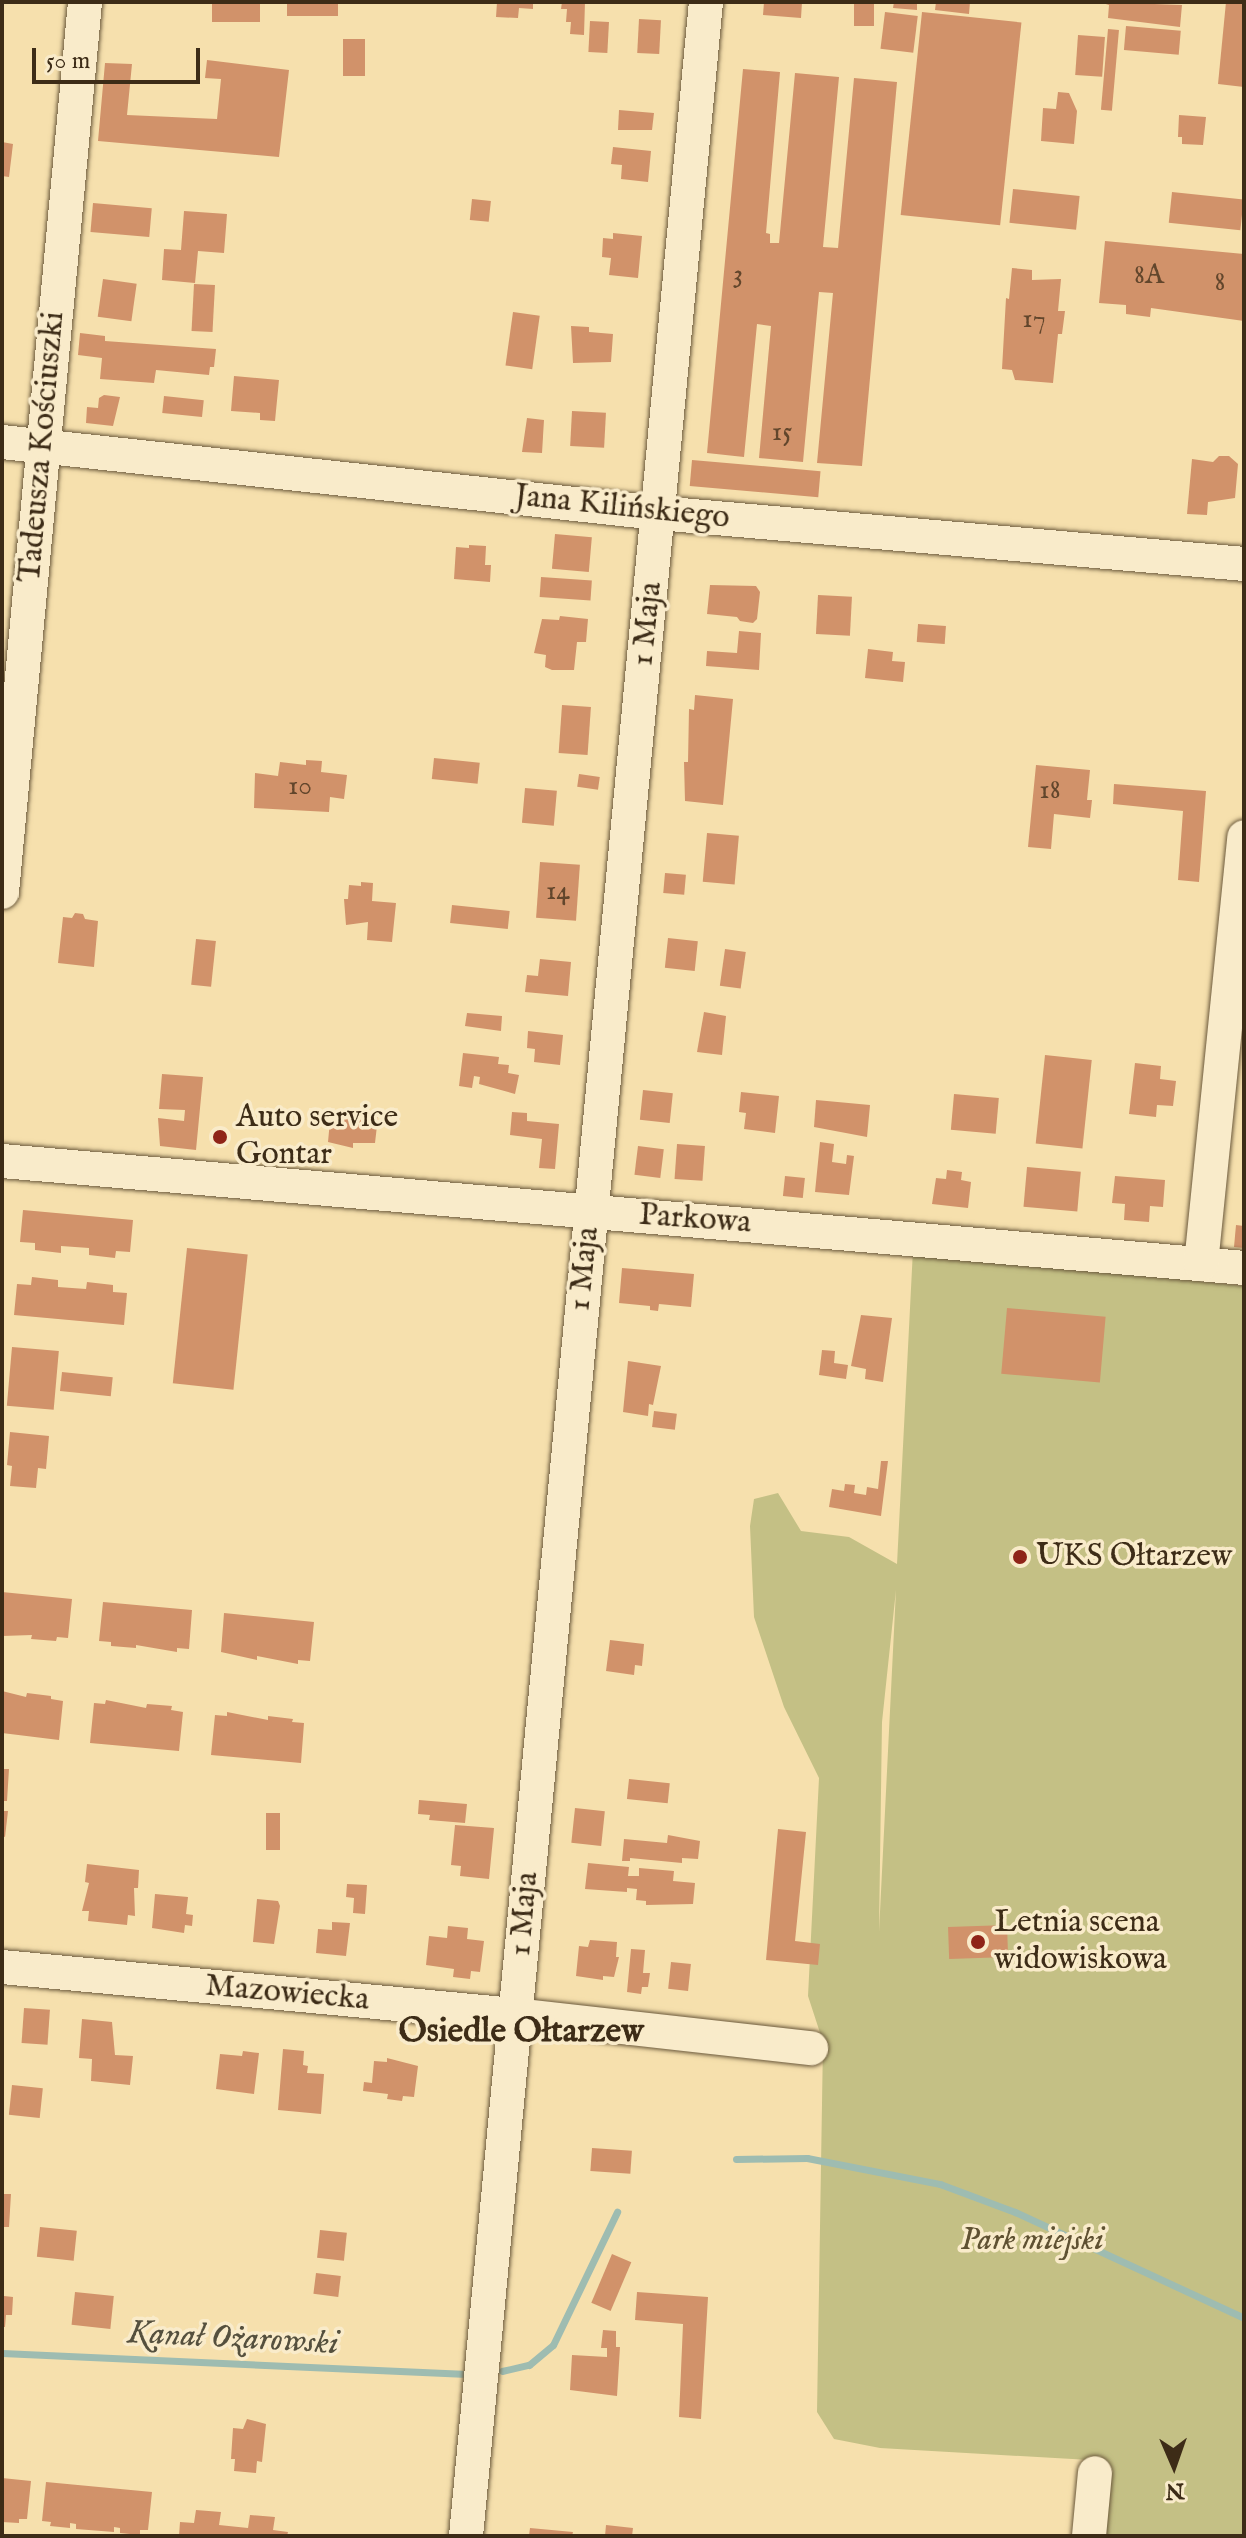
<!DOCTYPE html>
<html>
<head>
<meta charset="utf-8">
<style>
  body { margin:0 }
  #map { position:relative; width:1246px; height:2538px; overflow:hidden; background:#f6e0ad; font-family:"IM FELL English",serif }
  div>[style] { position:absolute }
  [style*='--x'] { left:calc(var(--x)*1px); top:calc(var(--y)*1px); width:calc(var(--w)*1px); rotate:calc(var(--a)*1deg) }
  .green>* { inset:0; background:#c4c085 }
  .stream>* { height:7px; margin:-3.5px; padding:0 3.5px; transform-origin:3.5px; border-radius:3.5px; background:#9ebcb1 }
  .building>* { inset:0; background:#d1926a; transform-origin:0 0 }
  .roads { filter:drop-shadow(0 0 2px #6b593c) drop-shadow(0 0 2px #6b593c) }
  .minor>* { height:34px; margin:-17px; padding:0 17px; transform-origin:17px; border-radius:17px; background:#f9ebca }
  .dots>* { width:22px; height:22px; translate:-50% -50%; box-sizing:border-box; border:4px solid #f9ebca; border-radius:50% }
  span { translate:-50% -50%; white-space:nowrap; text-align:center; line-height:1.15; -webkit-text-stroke:7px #f9ebca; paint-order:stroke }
  .number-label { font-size:28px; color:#62462c }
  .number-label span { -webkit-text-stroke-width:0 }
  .street-label { font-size:32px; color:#3d2c17 }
  .poi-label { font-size:32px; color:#3d2c17 }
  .left { translate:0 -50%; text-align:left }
  .park-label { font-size:32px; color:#5f5132; font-style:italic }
  .neighbourhood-label { font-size:34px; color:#3d2c17; font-weight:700 }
  .water-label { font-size:34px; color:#55503e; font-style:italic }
  .frame { position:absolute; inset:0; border:4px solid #3d2c17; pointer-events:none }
  .north { position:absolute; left:1134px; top:2426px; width:80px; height:80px; -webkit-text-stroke:6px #f9ebca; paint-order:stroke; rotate:178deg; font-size:22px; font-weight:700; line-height:32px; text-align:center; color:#3d2c17 }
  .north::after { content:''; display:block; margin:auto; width:28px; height:36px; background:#3d2c17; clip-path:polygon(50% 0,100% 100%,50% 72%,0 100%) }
  .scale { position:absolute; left:32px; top:48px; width:168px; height:36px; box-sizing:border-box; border:4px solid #3d2c17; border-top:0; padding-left:10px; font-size:24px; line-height:28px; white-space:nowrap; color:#3d2c17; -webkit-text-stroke:6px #f9ebca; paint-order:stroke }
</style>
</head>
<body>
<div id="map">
  <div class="green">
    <div style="clip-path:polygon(evenodd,913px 1249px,1244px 1286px,1244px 2536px,1102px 2536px,1107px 2461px,880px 2448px,834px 2439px,817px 2412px,823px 2042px,808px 1996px,819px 1778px,784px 1707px,754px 1617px,750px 1526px,754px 1499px,778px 1493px,801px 1531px,849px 1537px,897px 1564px,913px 1249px,896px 1590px,879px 1932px,882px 1722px,896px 1590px)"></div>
  </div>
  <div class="stream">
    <div style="--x:736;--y:2159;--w:71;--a:-0.8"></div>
    <div style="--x:807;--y:2158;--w:136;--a:11.1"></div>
    <div style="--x:940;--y:2184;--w:80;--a:20.5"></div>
    <div style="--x:1015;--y:2212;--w:252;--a:24.8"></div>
    <div style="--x:2;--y:2353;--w:460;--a:2.6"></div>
    <div style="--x:502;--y:2371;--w:28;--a:-13"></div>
    <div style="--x:529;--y:2365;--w:31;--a:-40"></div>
    <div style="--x:553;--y:2345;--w:148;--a:-64.3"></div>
  </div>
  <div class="building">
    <div style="left:212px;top:2px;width:48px;height:20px"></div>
    <div style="left:287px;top:2px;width:51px;height:14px"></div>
    <div style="clip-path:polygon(497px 2px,533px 2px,533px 9px,519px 8px,518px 18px,496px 17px)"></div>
    <div style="clip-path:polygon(562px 2px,585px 2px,584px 35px,570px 34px,571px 22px,566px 22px,567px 9px,561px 9px)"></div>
    <div style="clip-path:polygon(764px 2px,802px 2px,801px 18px,763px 15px)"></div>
    <div style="left:854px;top:2px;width:20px;height:24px"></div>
    <div style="clip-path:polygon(894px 2px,917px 2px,917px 10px,893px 8px)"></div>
    <div style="clip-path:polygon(936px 2px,970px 2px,969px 14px,935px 10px)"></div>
    <div style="clip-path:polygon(1099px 2px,1182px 5px,1180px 27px,1108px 18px,1109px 5px)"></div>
    <div style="clip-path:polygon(1226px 2px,1244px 2px,1244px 87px,1218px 84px)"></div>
    <div style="left:885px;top:12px;width:33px;height:37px;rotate:7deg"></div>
    <div style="left:922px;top:12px;width:100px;height:204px;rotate:6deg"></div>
    <div style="left:639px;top:19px;width:22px;height:34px;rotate:3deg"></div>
    <div style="left:590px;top:21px;width:19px;height:31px;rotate:3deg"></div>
    <div style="left:1126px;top:26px;width:55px;height:24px;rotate:5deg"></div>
    <div style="left:1108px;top:29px;width:11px;height:81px;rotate:5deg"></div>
    <div style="left:1078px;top:35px;width:27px;height:40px;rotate:4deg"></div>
    <div style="left:343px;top:39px;width:22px;height:37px"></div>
    <div style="clip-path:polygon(207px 60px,289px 70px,279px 157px,98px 141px,105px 63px,132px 64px,127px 115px,217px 119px,221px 79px,205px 78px)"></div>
    <div style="clip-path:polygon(743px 69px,780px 72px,766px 233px,770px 234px,770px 243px,779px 243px,795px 73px,839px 77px,823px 247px,838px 248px,854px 78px,897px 82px,862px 466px,817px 463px,833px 293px,819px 292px,803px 462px,759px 458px,771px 326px,757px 324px,744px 457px,707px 453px)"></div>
    <div style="clip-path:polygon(1058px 92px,1069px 93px,1077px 111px,1074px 144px,1041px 141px,1043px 108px,1056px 109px)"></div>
    <div style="clip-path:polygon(619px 110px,654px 113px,652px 130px,618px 130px)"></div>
    <div style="clip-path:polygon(1179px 115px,1206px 117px,1203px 145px,1182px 144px,1182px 137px,1178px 137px)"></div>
    <div style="clip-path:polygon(2px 142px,13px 144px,9px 177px,2px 176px)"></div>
    <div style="clip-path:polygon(613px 147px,651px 151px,648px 182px,621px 179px,622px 165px,611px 164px)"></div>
    <div style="left:1013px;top:189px;width:67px;height:34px;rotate:6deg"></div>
    <div style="left:1172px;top:192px;width:72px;height:31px;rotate:6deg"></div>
    <div style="left:472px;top:199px;width:19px;height:21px;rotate:6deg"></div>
    <div style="left:93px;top:203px;width:59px;height:29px;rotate:5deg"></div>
    <div style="clip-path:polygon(184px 211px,227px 214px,224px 253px,198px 251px,195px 283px,162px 280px,164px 249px,181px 250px)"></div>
    <div style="clip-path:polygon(613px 233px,642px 236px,638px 278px,609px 275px,611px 258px,602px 257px,603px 238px,613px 239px)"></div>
    <div style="clip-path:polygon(1105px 241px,1244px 254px,1244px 321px,1151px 308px,1150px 317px,1126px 314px,1126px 305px,1099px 303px)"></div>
    <div style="clip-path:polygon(1012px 268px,1032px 270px,1032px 280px,1061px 279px,1058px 311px,1065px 311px,1062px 334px,1058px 334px,1053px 383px,1015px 380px,1012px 370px,1002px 369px,1006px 298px,1009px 299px)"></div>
    <div style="left:103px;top:279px;width:34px;height:38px;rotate:8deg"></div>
    <div style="left:194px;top:284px;width:21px;height:47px;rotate:3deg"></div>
    <div style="left:513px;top:312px;width:27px;height:54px;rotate:8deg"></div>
    <div style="clip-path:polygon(571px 326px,589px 327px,589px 332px,613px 334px,611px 362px,573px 363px)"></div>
    <div style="clip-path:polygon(80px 333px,105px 336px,105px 341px,216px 349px,214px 367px,210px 367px,209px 375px,156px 370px,154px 383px,100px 379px,102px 358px,78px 355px)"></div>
    <div style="clip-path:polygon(234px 376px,279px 380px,275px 421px,260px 420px,260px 413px,231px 411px)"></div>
    <div style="clip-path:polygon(104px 395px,120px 397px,113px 426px,86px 423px,87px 407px,98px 408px,99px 398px)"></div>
    <div style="left:164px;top:396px;width:40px;height:17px;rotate:6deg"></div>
    <div style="left:572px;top:411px;width:34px;height:35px;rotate:3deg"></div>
    <div style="clip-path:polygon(527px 418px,544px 420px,542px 453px,522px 452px)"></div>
    <div style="clip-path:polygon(1219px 456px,1229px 456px,1238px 464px,1235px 498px,1208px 502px,1207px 515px,1187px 514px,1192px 459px,1213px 462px)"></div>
    <div style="left:692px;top:460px;width:129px;height:26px;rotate:5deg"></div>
    <div style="left:555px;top:534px;width:37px;height:35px;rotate:5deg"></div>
    <div style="clip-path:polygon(469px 545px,486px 546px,485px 565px,491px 565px,490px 582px,454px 579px,456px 547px,469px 548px)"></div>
    <div style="left:541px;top:577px;width:51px;height:20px;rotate:4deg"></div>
    <div style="clip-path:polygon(710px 585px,756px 586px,760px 592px,757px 619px,753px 623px,740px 621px,737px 617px,707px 614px)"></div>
    <div style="left:818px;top:595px;width:34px;height:39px;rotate:3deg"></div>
    <div style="clip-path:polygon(560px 616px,588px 619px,586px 642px,577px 642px,574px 670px,552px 670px,545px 667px,546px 655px,534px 653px,542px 619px,559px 620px)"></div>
    <div style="left:918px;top:624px;width:28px;height:18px;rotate:4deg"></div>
    <div style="clip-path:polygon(739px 631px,761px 633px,759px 670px,706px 666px,707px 651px,737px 653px)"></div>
    <div style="clip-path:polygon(868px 649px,893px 652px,892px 661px,905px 662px,903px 682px,865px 678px)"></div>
    <div style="clip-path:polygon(695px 695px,733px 699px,723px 805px,685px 801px,684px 762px,688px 762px,689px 709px,694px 710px)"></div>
    <div style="left:562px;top:705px;width:29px;height:48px;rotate:4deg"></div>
    <div style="left:434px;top:758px;width:46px;height:21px;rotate:6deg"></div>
    <div style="clip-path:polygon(306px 760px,322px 761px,321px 772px,347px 775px,344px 799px,330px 797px,329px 812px,254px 808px,255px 773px,278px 776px,280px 762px,306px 765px)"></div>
    <div style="clip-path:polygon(1036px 765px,1090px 770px,1087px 800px,1092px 800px,1090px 818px,1054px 814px,1051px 849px,1028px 847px)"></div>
    <div style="left:579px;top:774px;width:21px;height:13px;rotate:8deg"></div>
    <div style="clip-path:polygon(1114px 784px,1206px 791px,1199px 882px,1178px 880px,1183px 811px,1113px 804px)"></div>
    <div style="left:525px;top:788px;width:32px;height:35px;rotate:5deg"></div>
    <div style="left:707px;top:833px;width:32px;height:49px;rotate:5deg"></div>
    <div style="left:540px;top:862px;width:40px;height:56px;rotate:4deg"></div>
    <div style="left:665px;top:873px;width:21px;height:20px;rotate:5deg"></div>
    <div style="clip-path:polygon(361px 882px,373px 883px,372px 901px,396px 903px,392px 942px,367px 940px,368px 922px,346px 925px,344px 899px,348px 899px,349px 885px,361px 886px)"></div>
    <div style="left:452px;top:905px;width:58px;height:18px;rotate:6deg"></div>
    <div style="clip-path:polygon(75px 913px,83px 914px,85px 919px,98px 921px,94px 967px,58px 963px,63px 917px,72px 918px)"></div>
    <div style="left:668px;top:938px;width:30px;height:30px;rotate:6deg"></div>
    <div style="left:196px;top:939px;width:20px;height:46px;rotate:6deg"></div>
    <div style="left:725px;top:949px;width:21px;height:37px;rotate:8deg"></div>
    <div style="clip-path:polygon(540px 959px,571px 962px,568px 996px,525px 992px,527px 975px,538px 976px)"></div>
    <div style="clip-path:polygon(704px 1012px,726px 1016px,722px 1055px,697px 1052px)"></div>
    <div style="clip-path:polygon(467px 1013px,502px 1016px,501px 1031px,465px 1026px)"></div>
    <div style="clip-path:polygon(528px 1031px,563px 1035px,560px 1065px,534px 1062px,535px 1049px,527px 1048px)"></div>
    <div style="clip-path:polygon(463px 1053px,499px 1057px,498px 1064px,509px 1065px,508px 1073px,519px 1075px,515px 1094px,479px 1084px,480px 1077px,474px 1076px,472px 1088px,459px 1086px)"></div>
    <div style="left:1045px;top:1055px;width:47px;height:89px;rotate:6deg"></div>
    <div style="clip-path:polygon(1135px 1063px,1161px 1066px,1160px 1079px,1176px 1081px,1173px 1106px,1157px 1105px,1156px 1117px,1129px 1114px)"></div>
    <div style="clip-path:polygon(162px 1074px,203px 1077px,196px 1150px,160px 1146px,158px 1118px,184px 1121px,185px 1110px,159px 1109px)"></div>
    <div style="left:643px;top:1090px;width:30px;height:30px;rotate:6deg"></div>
    <div style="clip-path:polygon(741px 1092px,779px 1096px,775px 1133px,744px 1129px,746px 1113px,739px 1112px)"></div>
    <div style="left:954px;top:1094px;width:45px;height:36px;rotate:5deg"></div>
    <div style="clip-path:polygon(816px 1100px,870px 1105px,867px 1137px,814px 1127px)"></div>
    <div style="clip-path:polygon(331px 1110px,378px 1117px,375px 1143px,353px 1143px,353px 1148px,328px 1142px)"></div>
    <div style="clip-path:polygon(512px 1112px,527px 1113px,527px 1121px,559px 1124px,555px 1169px,539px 1168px,542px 1139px,510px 1135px)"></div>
    <div style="clip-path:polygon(820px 1142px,834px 1144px,832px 1162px,846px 1164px,847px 1155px,854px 1156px,849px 1195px,815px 1192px)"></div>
    <div style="left:677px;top:1144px;width:28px;height:35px;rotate:4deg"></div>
    <div style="left:638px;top:1146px;width:26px;height:29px;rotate:7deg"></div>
    <div style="left:1027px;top:1167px;width:54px;height:40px;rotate:5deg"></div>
    <div style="clip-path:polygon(947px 1170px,962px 1172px,961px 1180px,971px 1182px,968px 1208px,932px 1204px,936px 1178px,946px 1179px)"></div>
    <div style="left:785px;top:1176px;width:20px;height:20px;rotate:6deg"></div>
    <div style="clip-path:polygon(1115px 1176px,1165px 1180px,1163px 1207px,1150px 1206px,1149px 1222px,1124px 1220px,1125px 1204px,1112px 1203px)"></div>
    <div style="clip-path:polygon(23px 1210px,133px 1220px,130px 1252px,116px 1251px,115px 1258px,89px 1255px,89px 1248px,61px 1246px,61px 1253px,35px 1250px,35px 1243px,20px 1242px)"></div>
    <div style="clip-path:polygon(1236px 1225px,1244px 1226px,1244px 1248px,1234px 1247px)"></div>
    <div style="left:187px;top:1248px;width:61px;height:136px;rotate:6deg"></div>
    <div style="clip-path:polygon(622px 1268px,694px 1274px,691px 1307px,659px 1304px,658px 1311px,650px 1310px,650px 1306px,619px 1303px)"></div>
    <div style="clip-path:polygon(32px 1277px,58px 1280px,58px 1287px,86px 1289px,87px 1282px,113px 1285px,113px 1292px,127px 1293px,124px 1325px,14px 1315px,17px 1284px,31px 1285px)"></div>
    <div style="left:1007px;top:1308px;width:99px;height:66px;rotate:5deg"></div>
    <div style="clip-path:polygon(861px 1315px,892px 1318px,883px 1382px,865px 1379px,866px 1369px,851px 1366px)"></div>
    <div style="left:12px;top:1347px;width:47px;height:59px;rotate:5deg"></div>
    <div style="clip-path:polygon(822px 1350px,835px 1351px,834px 1363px,848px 1365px,846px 1379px,819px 1375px)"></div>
    <div style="clip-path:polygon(628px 1361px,661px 1366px,653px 1405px,649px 1404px,648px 1416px,623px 1412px)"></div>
    <div style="left:62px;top:1372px;width:51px;height:19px;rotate:6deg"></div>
    <div style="left:654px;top:1411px;width:23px;height:16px;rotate:7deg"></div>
    <div style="clip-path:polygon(10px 1432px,49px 1436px,46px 1469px,38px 1468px,36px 1488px,10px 1486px,12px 1466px,7px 1465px)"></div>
    <div style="clip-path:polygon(881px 1461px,888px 1461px,881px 1516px,829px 1507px,832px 1489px,844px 1491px,845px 1484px,855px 1485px,854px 1493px,866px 1495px,867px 1487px,878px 1489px)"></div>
    <div style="clip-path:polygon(2px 1592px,72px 1599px,68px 1638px,57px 1637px,56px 1641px,31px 1639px,32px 1635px,2px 1636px)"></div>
    <div style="clip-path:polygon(103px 1602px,192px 1610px,189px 1649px,177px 1648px,177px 1652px,136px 1645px,136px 1648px,111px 1646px,111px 1642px,99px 1641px)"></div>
    <div style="clip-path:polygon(224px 1613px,314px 1622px,310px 1661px,298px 1660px,298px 1664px,257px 1656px,257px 1660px,221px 1652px)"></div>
    <div style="clip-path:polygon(610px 1640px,644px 1644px,642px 1666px,635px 1665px,634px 1675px,606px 1671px)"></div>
    <div style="clip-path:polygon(2px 1691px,26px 1697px,27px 1693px,51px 1696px,51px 1699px,63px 1701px,59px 1740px,2px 1733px)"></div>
    <div style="clip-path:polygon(106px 1700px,146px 1708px,147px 1704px,172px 1706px,171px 1710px,183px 1712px,179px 1751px,90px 1743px,94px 1703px,105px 1704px)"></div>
    <div style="clip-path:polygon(227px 1712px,268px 1720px,268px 1716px,293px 1719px,292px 1722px,304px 1723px,301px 1763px,211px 1755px,215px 1715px,227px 1716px)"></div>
    <div style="clip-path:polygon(2px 1769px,9px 1769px,7px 1801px,2px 1801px)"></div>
    <div style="left:629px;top:1779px;width:41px;height:20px;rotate:6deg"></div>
    <div style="clip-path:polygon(419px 1800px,467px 1804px,465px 1823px,429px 1820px,430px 1815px,418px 1814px)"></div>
    <div style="left:575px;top:1808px;width:30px;height:35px;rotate:6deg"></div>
    <div style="clip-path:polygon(2px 1811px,8px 1811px,5px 1837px,2px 1836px)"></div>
    <div style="left:266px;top:1813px;width:14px;height:37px"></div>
    <div style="clip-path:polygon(455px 1825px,494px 1828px,489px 1879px,460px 1876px,461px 1866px,451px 1865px)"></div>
    <div style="clip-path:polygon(778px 1829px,806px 1832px,795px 1941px,820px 1944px,818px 1965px,766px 1960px)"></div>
    <div style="clip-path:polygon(668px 1835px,700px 1841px,698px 1859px,682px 1858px,682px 1863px,630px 1858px,630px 1861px,622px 1861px,624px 1839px,667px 1843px)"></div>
    <div style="clip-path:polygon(588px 1863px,629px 1867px,628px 1876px,639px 1876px,639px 1868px,674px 1871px,673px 1881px,695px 1883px,693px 1904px,646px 1905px,646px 1901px,636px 1900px,637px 1889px,627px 1888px,627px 1892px,585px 1889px)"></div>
    <div style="clip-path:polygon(87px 1864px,139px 1870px,138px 1888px,134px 1888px,135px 1916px,128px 1915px,127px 1925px,88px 1921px,89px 1911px,82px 1911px,89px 1883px,85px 1882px)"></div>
    <div style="clip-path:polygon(347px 1884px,367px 1885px,365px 1914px,353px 1913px,354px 1898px,346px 1897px)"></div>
    <div style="clip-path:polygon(155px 1894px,188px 1897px,186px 1914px,193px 1915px,192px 1926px,185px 1925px,184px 1933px,152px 1928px)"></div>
    <div style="clip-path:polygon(257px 1899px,278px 1901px,280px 1906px,274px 1944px,253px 1942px)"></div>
    <div style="clip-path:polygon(332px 1922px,350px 1923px,346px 1956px,316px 1953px,318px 1929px,332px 1930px)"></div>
    <div style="left:1007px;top:1925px;width:32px;height:59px;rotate:88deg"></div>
    <div style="clip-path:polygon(448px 1926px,468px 1928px,467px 1939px,484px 1941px,480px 1972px,471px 1971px,470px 1979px,453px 1977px,454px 1969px,426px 1965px,429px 1936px,447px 1938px)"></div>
    <div style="clip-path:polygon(590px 1940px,617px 1942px,616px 1957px,619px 1957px,614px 1977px,603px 1976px,603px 1980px,576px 1976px,579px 1946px,588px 1947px)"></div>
    <div style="clip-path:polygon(631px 1949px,645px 1950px,643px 1973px,650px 1973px,648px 1987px,642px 1987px,641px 1994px,627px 1992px)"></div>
    <div style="left:671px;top:1962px;width:20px;height:27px;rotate:6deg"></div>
    <div style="left:24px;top:2008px;width:26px;height:35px;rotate:4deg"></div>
    <div style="clip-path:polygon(82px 2019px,112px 2022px,115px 2055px,133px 2056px,130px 2085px,91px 2081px,92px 2059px,79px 2058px)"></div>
    <div style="clip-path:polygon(283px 2049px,304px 2051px,303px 2065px,308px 2066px,307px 2073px,324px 2074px,321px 2114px,278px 2110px)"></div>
    <div style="clip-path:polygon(243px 2051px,259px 2053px,254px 2094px,216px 2089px,220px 2054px,242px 2056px)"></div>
    <div style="clip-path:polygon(387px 2058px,418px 2066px,414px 2097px,403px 2096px,402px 2101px,387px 2099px,388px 2094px,363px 2091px,364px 2082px,372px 2083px,374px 2061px,387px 2062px)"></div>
    <div style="left:12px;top:2085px;width:31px;height:30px;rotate:6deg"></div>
    <div style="left:592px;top:2148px;width:40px;height:23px;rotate:4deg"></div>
    <div style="clip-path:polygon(2px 2194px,11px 2194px,9px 2227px,2px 2227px)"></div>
    <div style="left:40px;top:2227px;width:37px;height:30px;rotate:6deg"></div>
    <div style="left:320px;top:2230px;width:27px;height:28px;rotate:6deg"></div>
    <div style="left:612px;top:2254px;width:21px;height:53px;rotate:23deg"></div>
    <div style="left:316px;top:2273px;width:25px;height:21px;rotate:7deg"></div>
    <div style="clip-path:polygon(2px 2284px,4px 2296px,13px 2297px,12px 2315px,6px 2315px,5px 2327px,2px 2327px)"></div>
    <div style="left:75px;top:2292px;width:39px;height:33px;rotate:6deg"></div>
    <div style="clip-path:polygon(637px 2292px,708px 2297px,701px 2419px,679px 2417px,683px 2324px,635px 2320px)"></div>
    <div style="clip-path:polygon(603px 2330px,616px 2331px,616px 2347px,620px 2347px,617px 2396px,570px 2390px,572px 2355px,607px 2357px,607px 2348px,601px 2348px)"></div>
    <div style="clip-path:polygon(247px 2419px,266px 2424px,262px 2462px,257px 2461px,256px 2473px,234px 2471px,235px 2459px,231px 2459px,233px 2428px,243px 2429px)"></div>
    <div style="clip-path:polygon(2px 2478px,31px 2481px,27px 2519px,19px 2519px,19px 2523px,2px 2522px)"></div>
    <div style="clip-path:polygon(46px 2482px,152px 2492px,148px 2530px,140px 2530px,140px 2535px,120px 2533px,120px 2528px,114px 2527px,114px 2532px,76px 2529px,76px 2524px,70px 2523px,70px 2528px,50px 2526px,51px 2522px,42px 2521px)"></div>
    <div style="clip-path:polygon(196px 2510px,221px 2512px,219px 2525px,248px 2528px,250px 2515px,275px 2517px,273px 2530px,288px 2532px,287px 2536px,179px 2536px,180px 2522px,194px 2523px)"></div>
    <div style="clip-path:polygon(606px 2525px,633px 2528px,632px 2536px,605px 2536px)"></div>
    <div style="clip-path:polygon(530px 2528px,573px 2532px,572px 2536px,529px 2536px)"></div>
  </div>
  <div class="roads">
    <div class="minor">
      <div style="--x:2;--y:442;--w:660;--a:6.18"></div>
      <div style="--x:658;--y:513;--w:588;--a:4.97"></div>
      <div style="--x:2;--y:892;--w:894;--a:-84.67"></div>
      <div style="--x:2;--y:1161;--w:1247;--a:4.92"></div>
      <div style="--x:1201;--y:1264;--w:429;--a:-84.2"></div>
      <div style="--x:2;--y:1967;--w:515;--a:5.35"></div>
      <div style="--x:515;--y:2015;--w:298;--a:6.4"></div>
      <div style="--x:466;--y:2536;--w:2545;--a:-84.59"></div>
      <div style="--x:1089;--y:2536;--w:63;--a:-84.6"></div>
    </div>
  </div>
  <div class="dots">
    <div style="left:220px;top:1137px;background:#8f2418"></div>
    <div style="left:1020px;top:1557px;background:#8f2418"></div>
    <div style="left:978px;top:1942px;background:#8f2418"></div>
  </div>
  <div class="number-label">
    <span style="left:738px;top:275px">3</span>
    <span style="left:1149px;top:276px">8A</span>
    <span style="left:1220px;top:283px">8</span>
    <span style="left:1034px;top:320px">17</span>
    <span style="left:782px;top:433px">15</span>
    <span style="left:300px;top:787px">10</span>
    <span style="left:1050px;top:791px">18</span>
    <span style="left:558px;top:892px">14</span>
  </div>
  <div class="street-label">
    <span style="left:43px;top:447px;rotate:-85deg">Tadeusza Kościuszki</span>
    <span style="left:622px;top:508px;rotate:6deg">Jana Kilińskiego</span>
    <span style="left:648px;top:624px;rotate:-84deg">1 Maja</span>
    <span style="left:695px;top:1220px;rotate:4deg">Parkowa</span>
    <span style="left:585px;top:1269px;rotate:-84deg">1 Maja</span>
    <span style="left:525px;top:1914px;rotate:-85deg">1 Maja</span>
    <span style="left:287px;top:1994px;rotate:5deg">Mazowiecka</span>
  </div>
  <div class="poi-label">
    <span class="left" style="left:236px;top:1137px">Auto service<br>Gontar</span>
    <span class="left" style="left:1036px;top:1557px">UKS Ołtarzew</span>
    <span class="left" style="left:994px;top:1942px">Letnia scena<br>widowiskowa</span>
  </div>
  <div class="park-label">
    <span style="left:1032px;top:2241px">Park miejski</span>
  </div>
  <div class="neighbourhood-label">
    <span style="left:521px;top:2032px">Osiedle Ołtarzew</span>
  </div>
  <div class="water-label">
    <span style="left:233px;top:2338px;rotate:3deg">Kanał Ożarowski</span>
  </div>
  <div class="frame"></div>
  <div class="north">N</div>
  <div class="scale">50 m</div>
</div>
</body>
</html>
